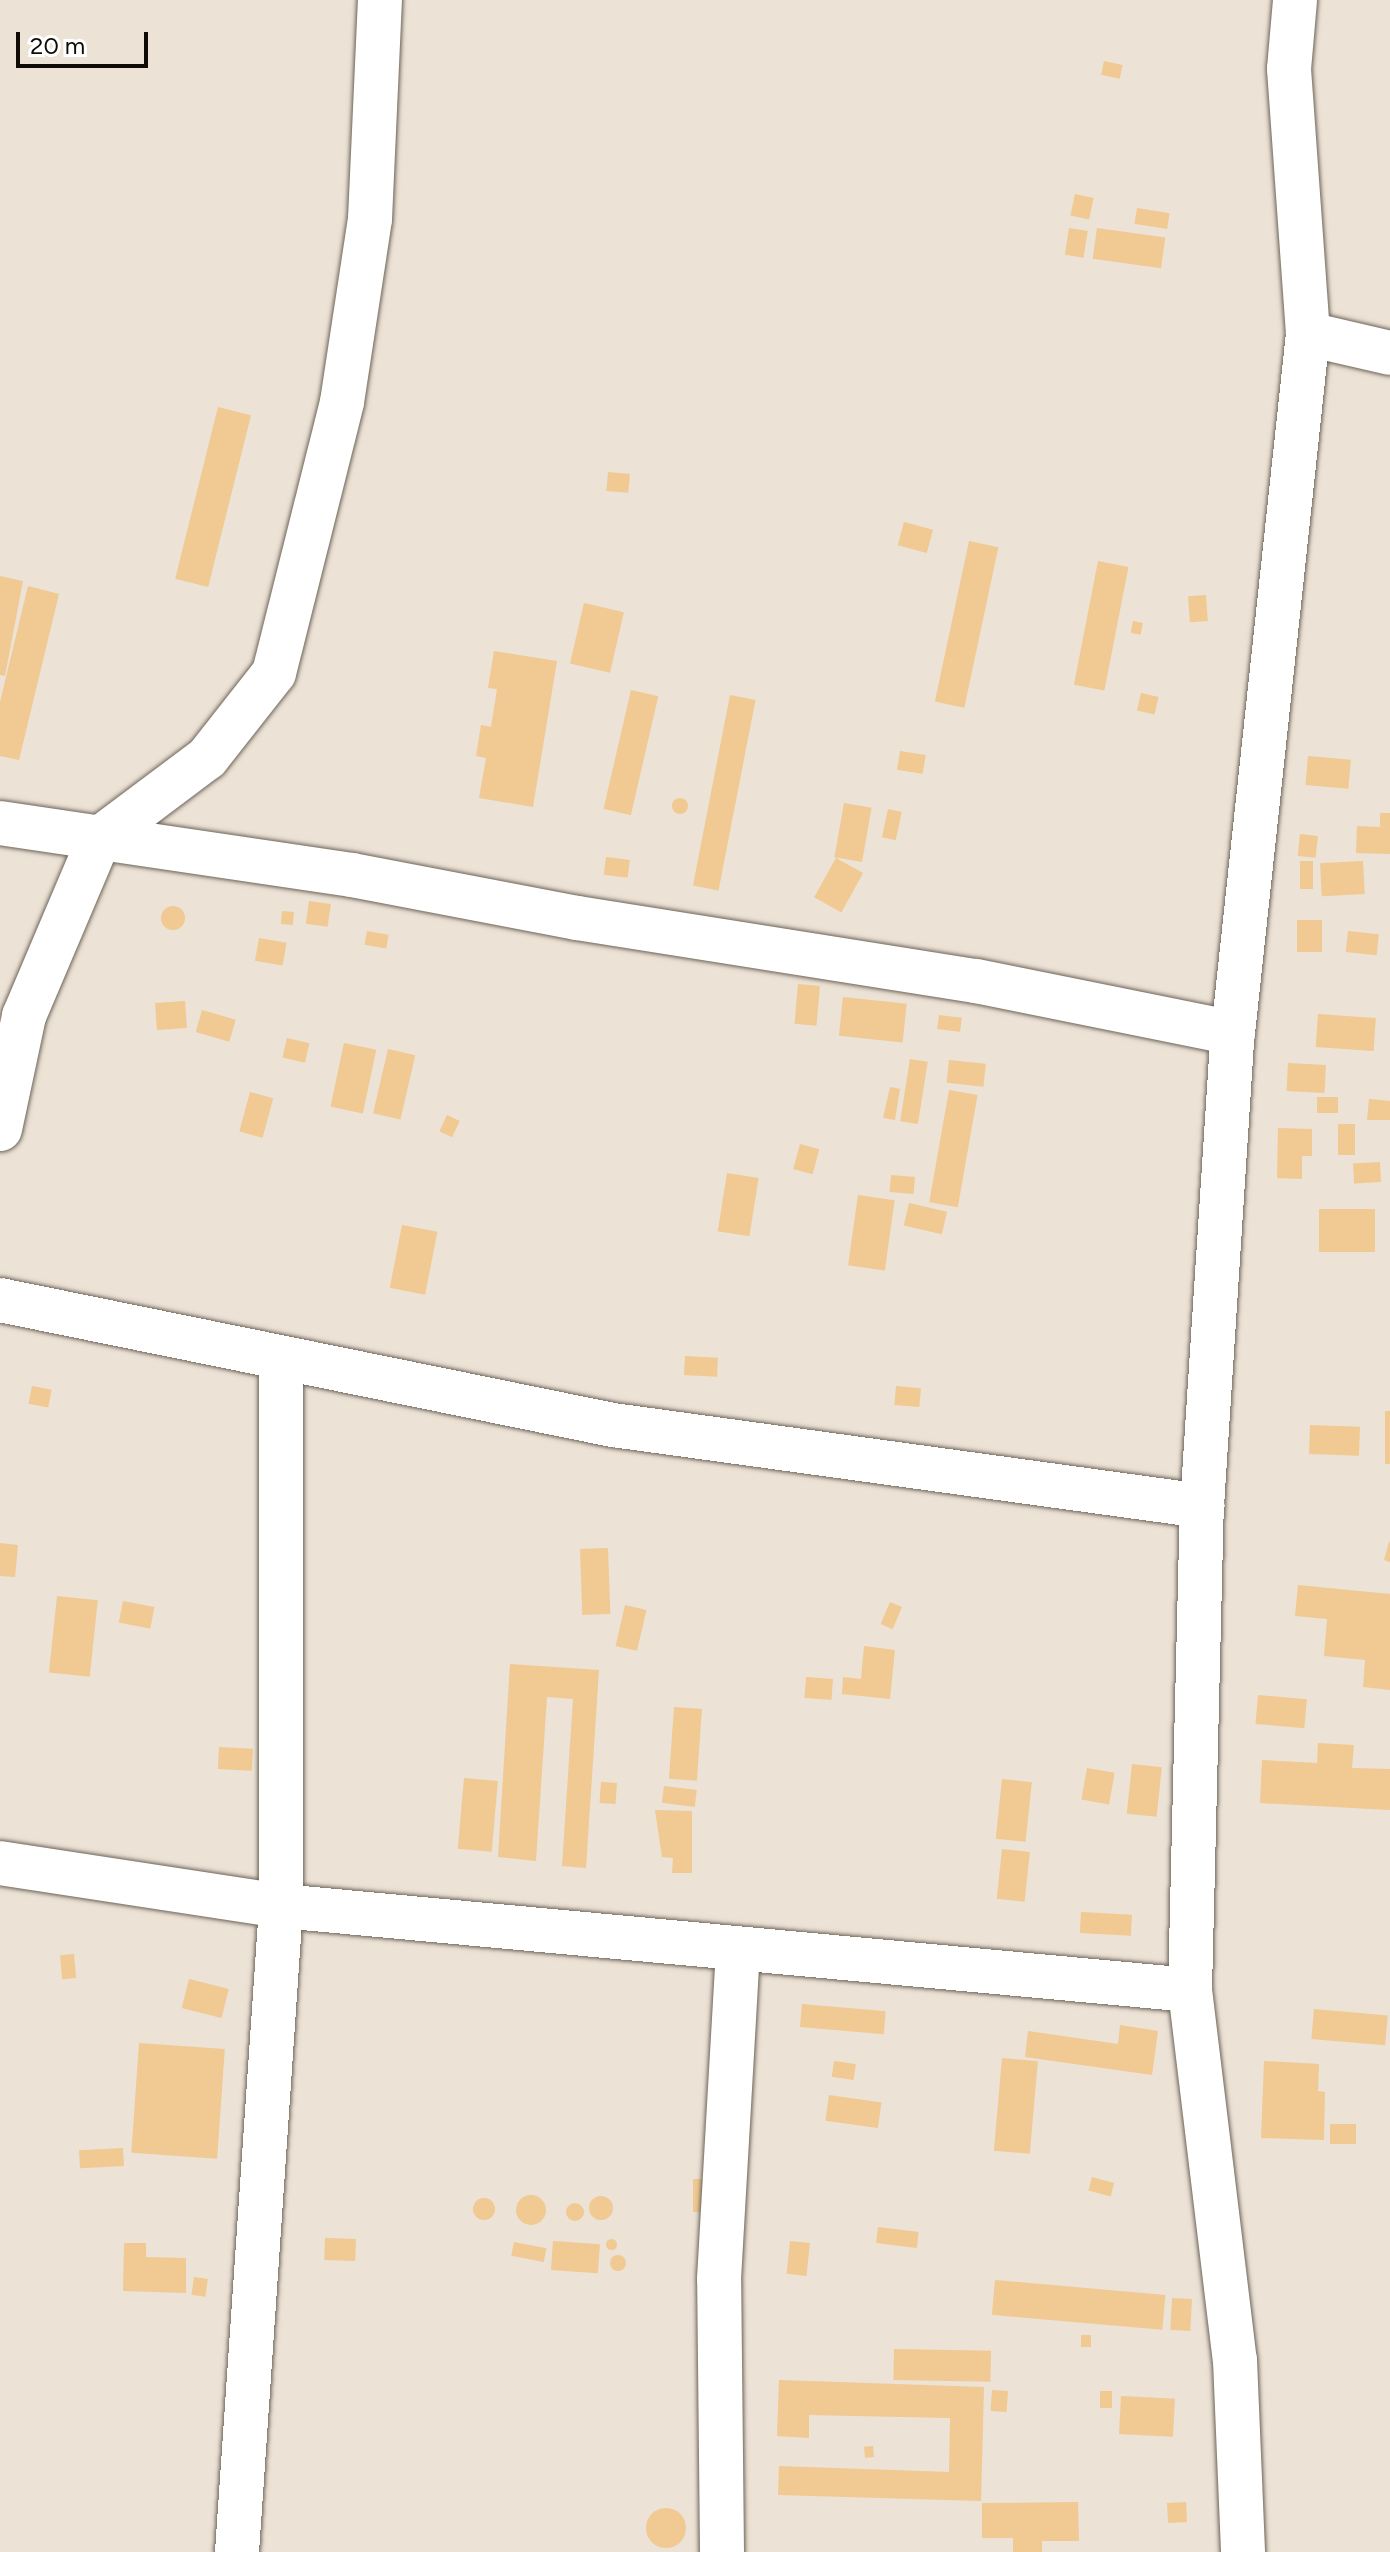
<!DOCTYPE html>
<html>
<head>
<meta charset="utf-8">
<style>
  body { margin:0 }
  #map { position:relative; width:1390px; height:2552px; overflow:hidden; background:#ece2d5; font-family:Figtree,sans-serif }
  div>[style] { position:absolute }
  [style*='--x'] { left:calc(var(--x)*1px); top:calc(var(--y)*1px); width:calc(var(--w)*1px); rotate:calc(var(--a)*1deg) }
  .building>* { inset:0; background:#f0c993; transform-origin:0 0 }
  .round { border-radius:50% }
  .roads { filter:drop-shadow(0 0 2px #6d6459) drop-shadow(0 0 2px #6d6459) }
  .minor>* { height:44px; margin:-22px; padding:0 22px; transform-origin:22px; border-radius:22px; background:#fff }
  span { translate:-50% -50%; white-space:nowrap; text-align:center; line-height:1.15; -webkit-text-stroke:8px #fff; paint-order:stroke }
  .scale { position:absolute; left:16px; top:32px; width:132px; height:36px; box-sizing:border-box; border:4px solid #0f0c08; border-top:0; padding-left:10px; font-size:24px; line-height:28px; white-space:nowrap; color:#0f0c08; -webkit-text-stroke:6px #fff; paint-order:stroke }
</style>
</head>
<body>
<div id="map">
  <div class="building">
    <div style="left:1104px;top:61px;width:19px;height:14px;rotate:12deg"></div>
    <div style="left:1075px;top:194px;width:19px;height:22px;rotate:12deg"></div>
    <div style="left:1137px;top:208px;width:33px;height:16px;rotate:9deg"></div>
    <div style="left:1069px;top:228px;width:19px;height:27px;rotate:9deg"></div>
    <div style="left:1097px;top:228px;width:69px;height:31px;rotate:8deg"></div>
    <div style="left:218px;top:407px;width:34px;height:177px;rotate:14deg"></div>
    <div style="left:608px;top:472px;width:22px;height:19px;rotate:5deg"></div>
    <div style="left:904px;top:522px;width:30px;height:24px;rotate:15deg"></div>
    <div style="left:969px;top:541px;width:30px;height:164px;rotate:12deg"></div>
    <div style="left:1098px;top:561px;width:31px;height:126px;rotate:11deg"></div>
    <div style="clip-path:polygon(0 576px,23px 581px,5px 676px,0 675px)"></div>
    <div style="clip-path:polygon(28px 586px,59px 594px,19px 760px,0 756px,0 702px)"></div>
    <div style="left:1206px;top:595px;width:26px;height:18px;rotate:86deg"></div>
    <div style="left:584px;top:603px;width:41px;height:62px;rotate:13deg"></div>
    <div style="left:1133px;top:621px;width:10px;height:12px;rotate:11deg"></div>
    <div style="clip-path:polygon(494px 651px,557px 661px,533px 807px,479px 798px,486px 758px,476px 756px,481px 725px,491px 727px,497px 689px,488px 688px)"></div>
    <div style="left:631px;top:690px;width:28px;height:122px;rotate:13deg"></div>
    <div style="left:1141px;top:693px;width:18px;height:18px;rotate:13deg"></div>
    <div style="left:730px;top:695px;width:26px;height:194px;rotate:11deg"></div>
    <div style="left:900px;top:751px;width:26px;height:19px;rotate:9deg"></div>
    <div style="left:1308px;top:756px;width:43px;height:29px;rotate:5deg"></div>
    <div class="round" style="left:672px;top:798px;width:16px;height:16px"></div>
    <div style="left:844px;top:803px;width:28px;height:55px;rotate:10deg"></div>
    <div style="left:888px;top:809px;width:14px;height:29px;rotate:12deg"></div>
    <div style="clip-path:polygon(1380px 813px,1390px 813px,1390px 854px,1356px 853px,1357px 826px,1380px 827px)"></div>
    <div style="left:1300px;top:834px;width:18px;height:22px;rotate:6deg"></div>
    <div style="left:606px;top:857px;width:24px;height:18px;rotate:7deg"></div>
    <div style="left:836px;top:858px;width:31px;height:45px;rotate:29deg"></div>
    <div style="left:1300px;top:861px;width:13px;height:28px"></div>
    <div style="left:1363px;top:861px;width:33px;height:43px;rotate:87deg"></div>
    <div style="left:309px;top:901px;width:22px;height:23px;rotate:8deg"></div>
    <div class="round" style="left:161px;top:906px;width:24px;height:24px"></div>
    <div style="left:282px;top:911px;width:12px;height:13px;rotate:5deg"></div>
    <div style="left:1297px;top:920px;width:25px;height:32px"></div>
    <div style="left:367px;top:931px;width:22px;height:14px;rotate:10deg"></div>
    <div style="left:1348px;top:931px;width:31px;height:21px;rotate:6deg"></div>
    <div style="left:259px;top:938px;width:28px;height:23px;rotate:10deg"></div>
    <div style="left:798px;top:984px;width:22px;height:40px;rotate:5deg"></div>
    <div style="left:843px;top:997px;width:64px;height:39px;rotate:6deg"></div>
    <div style="left:185px;top:1001px;width:27px;height:30px;rotate:86deg"></div>
    <div style="left:202px;top:1010px;width:35px;height:23px;rotate:16deg"></div>
    <div style="left:1318px;top:1014px;width:58px;height:33px;rotate:4deg"></div>
    <div style="left:939px;top:1015px;width:23px;height:14px;rotate:7deg"></div>
    <div style="left:287px;top:1038px;width:23px;height:20px;rotate:13deg"></div>
    <div style="left:344px;top:1043px;width:33px;height:65px;rotate:12deg"></div>
    <div style="left:388px;top:1049px;width:28px;height:66px;rotate:13deg"></div>
    <div style="left:910px;top:1059px;width:18px;height:63px;rotate:9deg"></div>
    <div style="left:949px;top:1060px;width:37px;height:23px;rotate:6deg"></div>
    <div style="left:1288px;top:1063px;width:38px;height:28px;rotate:3deg"></div>
    <div style="clip-path:polygon(890px 1087px,900px 1089px,895px 1120px,883px 1118px)"></div>
    <div style="left:949px;top:1090px;width:29px;height:114px;rotate:10deg"></div>
    <div style="left:250px;top:1092px;width:24px;height:41px;rotate:15deg"></div>
    <div style="left:1317px;top:1097px;width:21px;height:16px"></div>
    <div style="clip-path:polygon(1369px 1099px,1390px 1101px,1390px 1120px,1367px 1120px)"></div>
    <div style="left:447px;top:1115px;width:14px;height:18px;rotate:25deg"></div>
    <div style="left:1355px;top:1124px;width:31px;height:17px;rotate:90deg"></div>
    <div style="clip-path:polygon(1278px 1128px,1312px 1129px,1312px 1156px,1302px 1156px,1302px 1179px,1277px 1178px)"></div>
    <div style="left:800px;top:1144px;width:20px;height:26px;rotate:15deg"></div>
    <div style="left:1380px;top:1162px;width:20px;height:27px;rotate:87deg"></div>
    <div style="left:727px;top:1173px;width:32px;height:59px;rotate:9deg"></div>
    <div style="left:891px;top:1175px;width:24px;height:17px;rotate:5deg"></div>
    <div style="left:858px;top:1195px;width:37px;height:71px;rotate:8deg"></div>
    <div style="left:909px;top:1203px;width:39px;height:23px;rotate:13deg"></div>
    <div style="left:1319px;top:1209px;width:56px;height:43px"></div>
    <div style="left:402px;top:1225px;width:36px;height:64px;rotate:11deg"></div>
    <div style="left:685px;top:1356px;width:33px;height:19px;rotate:3deg"></div>
    <div style="left:32px;top:1386px;width:20px;height:18px;rotate:11deg"></div>
    <div style="left:896px;top:1386px;width:25px;height:19px;rotate:5deg"></div>
    <div style="left:1385px;top:1411px;width:5px;height:53px"></div>
    <div style="left:1310px;top:1425px;width:50px;height:29px;rotate:2deg"></div>
    <div style="clip-path:polygon(1389px 1542px,1390px 1542px,1390px 1562px,1384px 1560px)"></div>
    <div style="clip-path:polygon(0 1543px,18px 1545px,15px 1577px,0 1576px)"></div>
    <div style="left:608px;top:1548px;width:66px;height:28px;rotate:88deg"></div>
    <div style="clip-path:polygon(1298px 1585px,1390px 1594px,1390px 1690px,1363px 1687px,1365px 1660px,1324px 1656px,1327px 1619px,1295px 1616px)"></div>
    <div style="left:57px;top:1596px;width:41px;height:77px;rotate:6deg"></div>
    <div style="left:123px;top:1601px;width:32px;height:22px;rotate:11deg"></div>
    <div style="left:890px;top:1602px;width:13px;height:24px;rotate:23deg"></div>
    <div style="left:625px;top:1605px;width:22px;height:42px;rotate:13deg"></div>
    <div style="clip-path:polygon(864px 1646px,895px 1650px,890px 1699px,842px 1694px,843px 1677px,861px 1679px)"></div>
    <div style="clip-path:polygon(510px 1664px,599px 1670px,586px 1868px,562px 1866px,573px 1699px,547px 1697px,536px 1861px,498px 1857px)"></div>
    <div style="left:806px;top:1677px;width:27px;height:21px;rotate:4deg"></div>
    <div style="left:1258px;top:1695px;width:49px;height:29px;rotate:5deg"></div>
    <div style="left:674px;top:1707px;width:28px;height:72px;rotate:4deg"></div>
    <div style="clip-path:polygon(1318px 1743px,1354px 1745px,1352px 1768px,1390px 1769px,1390px 1810px,1260px 1803px,1262px 1760px,1317px 1763px)"></div>
    <div style="left:219px;top:1747px;width:34px;height:22px;rotate:3deg"></div>
    <div style="left:1132px;top:1764px;width:30px;height:50px;rotate:6deg"></div>
    <div style="left:1087px;top:1768px;width:28px;height:32px;rotate:10deg"></div>
    <div style="left:464px;top:1778px;width:34px;height:71px;rotate:5deg"></div>
    <div style="left:1002px;top:1779px;width:30px;height:60px;rotate:6deg"></div>
    <div style="left:601px;top:1782px;width:16px;height:21px;rotate:4deg"></div>
    <div style="left:664px;top:1786px;width:33px;height:17px;rotate:7deg"></div>
    <div style="clip-path:polygon(655px 1810px,692px 1811px,692px 1873px,672px 1873px,673px 1858px,662px 1857px)"></div>
    <div style="left:1002px;top:1849px;width:28px;height:50px;rotate:6deg"></div>
    <div style="left:1081px;top:1912px;width:51px;height:21px;rotate:3deg"></div>
    <div style="left:74px;top:1954px;width:24px;height:14px;rotate:85deg"></div>
    <div style="left:189px;top:1979px;width:41px;height:30px;rotate:14deg"></div>
    <div style="left:802px;top:2004px;width:84px;height:23px;rotate:5deg"></div>
    <div style="left:1314px;top:2009px;width:74px;height:30px;rotate:5deg"></div>
    <div style="clip-path:polygon(1120px 2025px,1158px 2031px,1152px 2075px,1025px 2057px,1028px 2031px,1118px 2044px)"></div>
    <div style="left:139px;top:2043px;width:86px;height:110px;rotate:4deg"></div>
    <div style="left:1002px;top:2058px;width:36px;height:93px;rotate:5deg"></div>
    <div style="left:834px;top:2061px;width:22px;height:16px;rotate:8deg"></div>
    <div style="clip-path:polygon(1264px 2061px,1319px 2064px,1318px 2091px,1325px 2092px,1324px 2140px,1261px 2138px)"></div>
    <div style="left:829px;top:2095px;width:53px;height:26px;rotate:8deg"></div>
    <div style="left:1330px;top:2124px;width:26px;height:20px"></div>
    <div style="left:123px;top:2148px;width:18px;height:44px;rotate:87deg"></div>
    <div style="left:1092px;top:2177px;width:23px;height:14px;rotate:15deg"></div>
    <div style="left:693px;top:2179px;width:21px;height:33px"></div>
    <div class="round" style="left:516px;top:2195px;width:30px;height:30px"></div>
    <div class="round" style="left:589px;top:2196px;width:24px;height:24px"></div>
    <div class="round" style="left:473px;top:2198px;width:22px;height:22px"></div>
    <div class="round" style="left:566px;top:2203px;width:18px;height:18px"></div>
    <div style="left:878px;top:2227px;width:41px;height:16px;rotate:7deg"></div>
    <div style="left:325px;top:2238px;width:31px;height:22px;rotate:2deg"></div>
    <div class="round" style="left:605.5px;top:2238.5px;width:11px;height:11px"></div>
    <div style="left:553px;top:2241px;width:47px;height:29px;rotate:4deg"></div>
    <div style="left:790px;top:2241px;width:20px;height:33px;rotate:6deg"></div>
    <div style="left:514px;top:2242px;width:33px;height:14px;rotate:11deg"></div>
    <div style="clip-path:polygon(124px 2243px,146px 2243px,146px 2257px,186px 2258px,186px 2293px,123px 2291px)"></div>
    <div class="round" style="left:610px;top:2255px;width:16px;height:16px"></div>
    <div style="left:194px;top:2277px;width:14px;height:18px;rotate:8deg"></div>
    <div style="left:995px;top:2280px;width:171px;height:35px;rotate:5deg"></div>
    <div style="left:1172px;top:2298px;width:20px;height:32px;rotate:3deg"></div>
    <div style="left:1081px;top:2335px;width:10px;height:12px"></div>
    <div style="left:894px;top:2349px;width:97px;height:31px;rotate:1deg"></div>
    <div style="clip-path:polygon(779px 2380px,984px 2387px,981px 2501px,778px 2495px,779px 2466px,949px 2472px,950px 2418px,809px 2415px,809px 2438px,777px 2436px)"></div>
    <div style="left:992px;top:2390px;width:16px;height:21px;rotate:4deg"></div>
    <div style="left:1100px;top:2391px;width:12px;height:17px"></div>
    <div style="left:1121px;top:2396px;width:54px;height:38px;rotate:3deg"></div>
    <div style="left:873px;top:2446px;width:11px;height:9px;rotate:85deg"></div>
    <div style="clip-path:polygon(1078px 2502px,1079px 2541px,1042px 2541px,1042px 2552px,1013px 2552px,1013px 2538px,982px 2538px,982px 2503px)"></div>
    <div style="left:1186px;top:2502px;width:20px;height:19px;rotate:87deg"></div>
    <div class="round" style="left:646px;top:2508px;width:40px;height:40px"></div>
  </div>
  <div class="roads">
    <div class="minor">
      <div style="--x:1308;--y:334;--w:84;--a:13"></div>
      <div style="--x:0;--y:823;--w:356;--a:8.4"></div>
      <div style="--x:352;--y:875;--w:229;--a:10.8"></div>
      <div style="--x:577;--y:918;--w:404;--a:9"></div>
      <div style="--x:976;--y:981;--w:262;--a:11.4"></div>
      <div style="--x:0;--y:1129;--w:116;--a:-78"></div>
      <div style="--x:24;--y:1016;--w:192;--a:-67"></div>
      <div style="--x:99;--y:839;--w:135;--a:-36.9"></div>
      <div style="--x:207;--y:758;--w:108;--a:-51.8"></div>
      <div style="--x:274;--y:673;--w:279;--a:-75.9"></div>
      <div style="--x:342;--y:402;--w:185;--a:-81.3"></div>
      <div style="--x:370;--y:219;--w:219;--a:-87.4"></div>
      <div style="--x:0;--y:1300;--w:626;--a:11.53"></div>
      <div style="--x:613;--y:1425;--w:595;--a:7.83"></div>
      <div style="--x:0;--y:1863;--w:284;--a:8.7"></div>
      <div style="--x:281;--y:1906;--w:913;--a:5.28"></div>
      <div style="--x:1190;--y:1990;--w:373;--a:83.1"></div>
      <div style="--x:1235;--y:2360;--w:192;--a:87.6"></div>
      <div style="--x:1190;--y:1990;--w:484;--a:-88.6"></div>
      <div style="--x:1202;--y:1506;--w:474;--a:-86.3"></div>
      <div style="--x:1233;--y:1033;--w:703;--a:-83.88"></div>
      <div style="--x:1308;--y:334;--w:266;--a:-94.1"></div>
      <div style="--x:1289;--y:69;--w:69;--a:-85"></div>
      <div style="--x:237;--y:2552;--w:647;--a:-86.1"></div>
      <div style="--x:281;--y:1906;--w:547;--a:-90"></div>
      <div style="--x:722;--y:2552;--w:273;--a:-90.6"></div>
      <div style="--x:719;--y:2279;--w:330;--a:-86.7"></div>
    </div>
  </div>
  <div class="scale">20 m</div>
</div>
</body>
</html>
